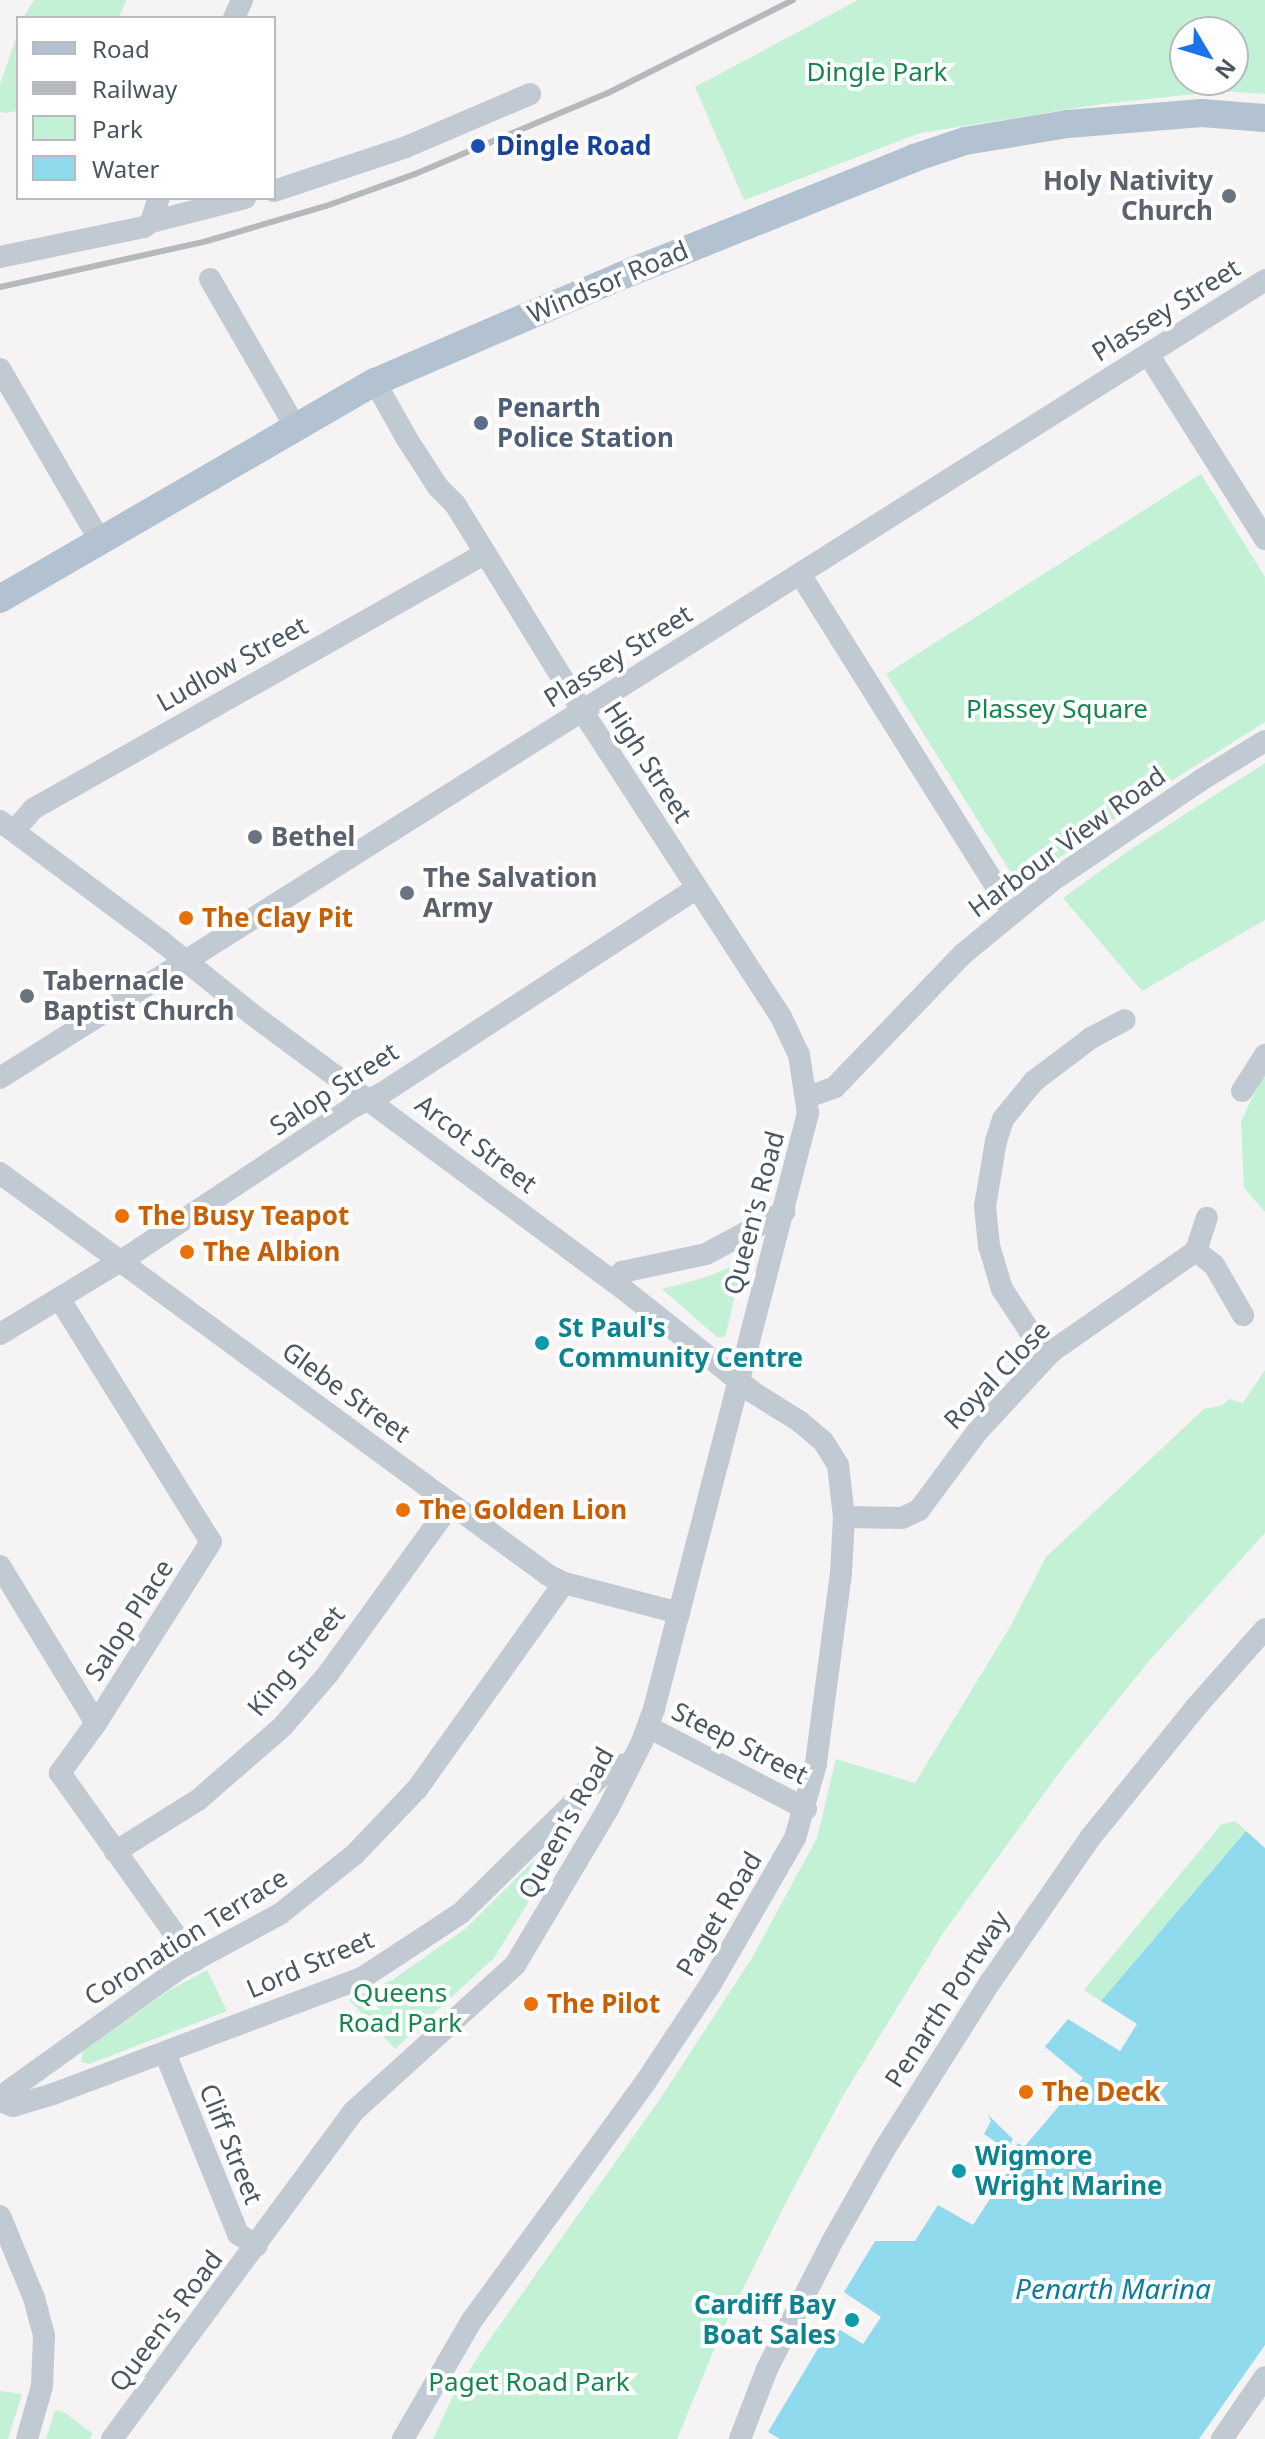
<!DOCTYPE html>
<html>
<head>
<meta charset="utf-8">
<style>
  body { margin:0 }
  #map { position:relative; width:1265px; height:2439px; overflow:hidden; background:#f5f3f3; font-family:"Noto Sans",sans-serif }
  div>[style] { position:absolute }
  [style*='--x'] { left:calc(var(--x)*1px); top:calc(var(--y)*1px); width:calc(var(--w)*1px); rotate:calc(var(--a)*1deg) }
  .green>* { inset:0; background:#c3f1d5 }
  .water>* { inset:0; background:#90daee }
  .pier>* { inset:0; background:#f5f3f3 }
  .minor>* { height:22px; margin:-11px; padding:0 11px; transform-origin:11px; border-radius:11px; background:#c1cad2 }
  .major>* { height:28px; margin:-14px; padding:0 14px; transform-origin:14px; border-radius:14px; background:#b3c2d1 }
  .rail>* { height:6px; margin:-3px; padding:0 3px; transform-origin:3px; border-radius:3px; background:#b5b8bd }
  .dots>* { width:22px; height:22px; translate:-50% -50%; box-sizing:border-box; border:4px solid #fff; border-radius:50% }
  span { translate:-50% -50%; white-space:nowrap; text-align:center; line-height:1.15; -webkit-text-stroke:8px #fff; paint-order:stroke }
  .park-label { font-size:26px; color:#17864f }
  .transit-label { font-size:26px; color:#164399; font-weight:700 }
  .left { translate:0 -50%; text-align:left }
  .worship-label { font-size:26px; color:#5b616d; font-weight:700 }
  .right { translate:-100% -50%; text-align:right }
  .street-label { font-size:26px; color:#4a5661 }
  .service-label { font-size:26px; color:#4e5e75; font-weight:700 }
  .food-label { font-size:26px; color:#c56008; font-weight:700 }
  .culture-label { font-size:26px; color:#0d838f; font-weight:700 }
  .water-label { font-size:28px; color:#0c7c9b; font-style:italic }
  .legend { position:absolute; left:16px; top:16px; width:260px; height:184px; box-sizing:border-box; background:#fff; border:2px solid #b7bbc0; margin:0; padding:10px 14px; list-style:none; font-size:24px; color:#4a5661 }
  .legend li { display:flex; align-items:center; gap:16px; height:40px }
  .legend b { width:40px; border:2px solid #b7bbc0 }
  .north { position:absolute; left:1169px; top:16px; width:80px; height:80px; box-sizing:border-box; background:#fff; border:2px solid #b7bbc0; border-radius:50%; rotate:128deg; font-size:22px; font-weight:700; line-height:32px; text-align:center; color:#4a5661 }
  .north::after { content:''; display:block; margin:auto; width:28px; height:36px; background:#1a73e8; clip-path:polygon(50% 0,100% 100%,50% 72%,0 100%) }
</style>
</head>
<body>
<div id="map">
  <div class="green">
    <div style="clip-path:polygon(34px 0,126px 0,119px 18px,23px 18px)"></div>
    <div style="clip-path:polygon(evenodd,858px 0,1265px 0,1265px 94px,1222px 91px,1102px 104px,920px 133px,744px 200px,695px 87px,858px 0,1185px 32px,1233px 32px,1233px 80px,1185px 80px,1185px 32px)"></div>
    <div style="clip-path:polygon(18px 33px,18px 111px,4px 113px,0 111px,0 84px)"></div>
    <div style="clip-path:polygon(1201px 474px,1265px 577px,1265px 722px,1144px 798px,1026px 881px,1016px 881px,886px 674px)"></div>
    <div style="clip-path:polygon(1265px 763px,1265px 920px,1142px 991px,1063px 898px,1131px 849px)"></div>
    <div style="clip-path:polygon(1265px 1069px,1265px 1212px,1244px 1188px,1241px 1122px)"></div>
    <div style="clip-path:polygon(735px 1265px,741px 1271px,725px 1337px,717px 1337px,662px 1289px,707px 1277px)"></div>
    <div style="clip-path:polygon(1265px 1370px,1265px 1533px,1149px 1661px,1064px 1766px,943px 1933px,844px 2094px,784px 2206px,720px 2335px,677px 2439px,433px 2439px,452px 2398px,485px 2346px,660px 2099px,752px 1958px,817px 1838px,836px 1759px,915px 1783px,1010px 1627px,1046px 1557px,1204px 1409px,1221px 1406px,1229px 1399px,1243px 1403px)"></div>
    <div style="clip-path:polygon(1235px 1821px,1246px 1831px,1101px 2001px,1084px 1990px,1221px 1825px)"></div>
    <div style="clip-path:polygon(557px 1838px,565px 1843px,494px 1958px,395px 2049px,349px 2000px,392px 1980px,465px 1929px)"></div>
    <div style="clip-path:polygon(207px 1970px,227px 2011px,89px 2064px,81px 2062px,83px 2051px,170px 1990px)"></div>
    <div style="clip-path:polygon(0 2391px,22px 2394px,8px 2439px,0 2439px)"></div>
    <div style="clip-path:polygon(55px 2410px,64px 2412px,93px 2434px,89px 2439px,46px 2439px)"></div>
  </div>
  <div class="water">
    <div style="clip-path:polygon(1246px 1831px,1265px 1848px,1265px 2345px,1199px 2439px,780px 2439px,768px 2432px,832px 2325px,863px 2344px,881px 2317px,844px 2292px,875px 2241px,915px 2241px,938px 2205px,973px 2225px,1017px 2157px,984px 2134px,991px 2121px,988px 2115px,1068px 2019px,1120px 2051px,1137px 2024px,1101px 2001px)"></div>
  </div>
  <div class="pier">
    <div style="clip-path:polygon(1044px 2046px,1083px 2078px,1024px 2147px,1018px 2143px,1012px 2152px,1007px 2149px,1013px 2139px,988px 2115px)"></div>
  </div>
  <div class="minor">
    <div style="--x:234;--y:18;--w:20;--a:-66"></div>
    <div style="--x:274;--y:191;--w:139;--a:-18.4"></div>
    <div style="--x:406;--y:147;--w:135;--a:-23.1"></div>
    <div style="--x:151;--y:222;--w:97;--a:-14.3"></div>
    <div style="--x:0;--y:257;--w:147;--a:-11.8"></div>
    <div style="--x:144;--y:227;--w:9;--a:-36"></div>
    <div style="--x:151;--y:222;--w:25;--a:-72"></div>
    <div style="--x:210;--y:279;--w:172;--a:60"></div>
    <div style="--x:1148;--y:354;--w:219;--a:57.7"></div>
    <div style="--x:0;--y:369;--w:199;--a:59.8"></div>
    <div style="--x:800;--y:574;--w:399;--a:57.9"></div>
    <div style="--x:0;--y:821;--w:201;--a:36.7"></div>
    <div style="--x:161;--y:941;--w:118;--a:38.8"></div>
    <div style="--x:253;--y:1015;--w:459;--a:36.5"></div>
    <div style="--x:622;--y:1288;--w:169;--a:38.5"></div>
    <div style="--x:754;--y:1393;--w:53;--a:31.9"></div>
    <div style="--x:799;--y:1421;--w:31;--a:40"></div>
    <div style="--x:823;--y:1441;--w:28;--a:58"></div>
    <div style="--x:838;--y:1465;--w:52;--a:83.4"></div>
    <div style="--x:844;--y:1517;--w:56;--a:93.1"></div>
    <div style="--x:841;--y:1573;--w:193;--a:97.5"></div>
    <div style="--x:816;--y:1764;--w:77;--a:105.8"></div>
    <div style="--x:795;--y:1838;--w:170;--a:120"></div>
    <div style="--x:710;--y:1985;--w:118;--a:123.6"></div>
    <div style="--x:645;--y:2083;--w:293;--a:126.1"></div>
    <div style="--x:472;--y:2320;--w:138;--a:120.1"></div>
    <div style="--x:14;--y:831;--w:29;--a:-49"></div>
    <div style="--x:33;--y:809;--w:518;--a:-29.48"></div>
    <div style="--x:0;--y:1078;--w:1496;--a:-32.24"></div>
    <div style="--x:1242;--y:1091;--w:43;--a:-57.4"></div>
    <div style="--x:808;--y:1097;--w:29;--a:-20"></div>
    <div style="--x:835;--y:1087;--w:185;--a:-46.1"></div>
    <div style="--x:963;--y:954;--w:115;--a:-39.4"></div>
    <div style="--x:1052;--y:881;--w:180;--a:-34.1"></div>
    <div style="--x:1201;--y:780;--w:75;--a:-31.4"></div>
    <div style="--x:0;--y:1173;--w:680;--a:36.26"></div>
    <div style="--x:548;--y:1575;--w:18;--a:27"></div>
    <div style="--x:564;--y:1583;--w:119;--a:14.6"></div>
    <div style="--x:1196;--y:1251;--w:23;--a:38"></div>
    <div style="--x:1214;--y:1265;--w:58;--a:59.9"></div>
    <div style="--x:613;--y:1281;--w:13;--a:-45"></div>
    <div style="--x:622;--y:1272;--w:86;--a:-12.1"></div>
    <div style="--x:706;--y:1254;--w:89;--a:-28.3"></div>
    <div style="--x:59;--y:1298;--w:287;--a:58.1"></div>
    <div style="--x:211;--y:1542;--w:214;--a:122.4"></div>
    <div style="--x:96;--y:1723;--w:62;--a:125.8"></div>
    <div style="--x:60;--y:1773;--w:231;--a:54.5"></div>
    <div style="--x:0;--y:1334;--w:154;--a:-31.2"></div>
    <div style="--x:132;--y:1254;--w:268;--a:-33.6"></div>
    <div style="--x:355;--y:1106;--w:29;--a:-25"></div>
    <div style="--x:381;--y:1094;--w:376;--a:-33.1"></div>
    <div style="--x:1051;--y:1352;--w:31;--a:-135"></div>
    <div style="--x:1029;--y:1330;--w:49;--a:-123.4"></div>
    <div style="--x:1002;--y:1289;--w:45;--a:-106.8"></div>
    <div style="--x:989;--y:1246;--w:40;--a:-95.7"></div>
    <div style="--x:985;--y:1206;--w:66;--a:-80.4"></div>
    <div style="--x:996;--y:1141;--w:23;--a:-72"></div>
    <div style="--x:1003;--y:1119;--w:49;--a:-50.8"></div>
    <div style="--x:1034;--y:1081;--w:71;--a:-37"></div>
    <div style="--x:1091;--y:1038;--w:38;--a:-28"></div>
    <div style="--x:844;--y:1517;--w:58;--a:1"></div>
    <div style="--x:902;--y:1518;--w:19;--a:-25"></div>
    <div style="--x:919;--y:1510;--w:97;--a:-53.4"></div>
    <div style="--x:977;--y:1432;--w:109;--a:-47.2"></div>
    <div style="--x:1051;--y:1352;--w:177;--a:-34.9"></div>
    <div style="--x:1196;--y:1251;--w:35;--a:-72"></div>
    <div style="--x:0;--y:1566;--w:184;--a:58.6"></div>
    <div style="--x:648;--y:1727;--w:178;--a:27.4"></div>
    <div style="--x:115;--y:1852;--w:98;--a:-32.1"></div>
    <div style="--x:198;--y:1800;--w:113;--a:-41"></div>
    <div style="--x:283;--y:1726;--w:69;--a:-49.1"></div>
    <div style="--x:328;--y:1674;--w:210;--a:-54.1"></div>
    <div style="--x:165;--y:2053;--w:195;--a:68"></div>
    <div style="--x:238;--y:2234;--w:22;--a:32"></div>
    <div style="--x:0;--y:2097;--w:221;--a:-35.6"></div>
    <div style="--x:180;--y:1968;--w:114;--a:-28.4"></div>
    <div style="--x:280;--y:1914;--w:96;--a:-38.7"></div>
    <div style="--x:355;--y:1854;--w:90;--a:-46.4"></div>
    <div style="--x:417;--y:1789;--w:253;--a:-54.5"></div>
    <div style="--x:0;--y:2101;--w:14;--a:21"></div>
    <div style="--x:13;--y:2106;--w:42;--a:-16.7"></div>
    <div style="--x:53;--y:2094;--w:330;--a:-20.6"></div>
    <div style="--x:362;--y:1978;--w:118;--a:-33.3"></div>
    <div style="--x:461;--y:1913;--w:209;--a:-44.4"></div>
    <div style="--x:610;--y:1767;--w:21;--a:-11"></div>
    <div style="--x:0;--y:2216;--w:89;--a:67.5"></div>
    <div style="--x:34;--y:2298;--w:39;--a:75"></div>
    <div style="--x:44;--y:2336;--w:50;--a:92.3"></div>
    <div style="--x:42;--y:2386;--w:55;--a:105.8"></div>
    <div style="--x:112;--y:2439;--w:408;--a:-53.6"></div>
    <div style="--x:354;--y:2111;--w:217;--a:-42.2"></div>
    <div style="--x:515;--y:1965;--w:182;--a:-59.2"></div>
    <div style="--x:608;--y:1809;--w:75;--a:-63.1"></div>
    <div style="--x:642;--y:1742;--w:35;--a:-70"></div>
    <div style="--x:654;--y:1709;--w:616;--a:-75.51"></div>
    <div style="--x:808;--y:1113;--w:59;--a:-98.8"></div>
    <div style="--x:799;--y:1055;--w:42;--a:-115.3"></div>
    <div style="--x:781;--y:1017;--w:364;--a:-123"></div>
    <div style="--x:583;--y:712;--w:244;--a:-121.6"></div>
    <div style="--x:455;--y:504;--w:24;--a:-135"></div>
    <div style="--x:438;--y:487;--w:57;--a:-122.9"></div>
    <div style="--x:407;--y:439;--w:65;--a:-119.3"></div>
    <div style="--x:740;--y:2439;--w:75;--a:-68.9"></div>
    <div style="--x:767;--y:2369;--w:143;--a:-62.9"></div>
    <div style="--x:832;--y:2242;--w:106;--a:-60.5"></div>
    <div style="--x:884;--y:2150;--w:200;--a:-57.7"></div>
    <div style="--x:991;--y:1981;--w:174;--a:-55.3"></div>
    <div style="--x:1090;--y:1838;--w:169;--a:-51"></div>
    <div style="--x:1196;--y:1707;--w:104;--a:-48.5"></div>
    <div style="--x:1222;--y:2439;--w:75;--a:-55.3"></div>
  </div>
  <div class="major">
    <div style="--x:0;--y:599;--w:433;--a:-30.1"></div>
    <div style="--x:375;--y:382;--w:268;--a:-23.3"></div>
    <div style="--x:621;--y:276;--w:316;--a:-21.9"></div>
    <div style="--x:914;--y:158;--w:54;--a:-18.4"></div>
    <div style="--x:965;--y:141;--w:104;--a:-9.4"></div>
    <div style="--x:1068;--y:124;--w:134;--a:-4.7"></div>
    <div style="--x:1202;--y:113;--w:63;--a:4.5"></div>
  </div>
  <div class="rail">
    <div style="--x:0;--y:287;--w:212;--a:-12.5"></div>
    <div style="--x:207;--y:241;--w:124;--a:-16.4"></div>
    <div style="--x:326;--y:206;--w:95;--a:-19.8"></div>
    <div style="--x:415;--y:174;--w:209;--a:-22.8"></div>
    <div style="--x:608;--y:93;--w:207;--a:-26.7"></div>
  </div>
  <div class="dots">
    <div style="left:478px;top:146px;background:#1a4fb4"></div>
    <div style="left:1229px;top:196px;background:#6b7280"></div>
    <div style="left:481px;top:423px;background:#5c6f8a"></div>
    <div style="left:255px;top:837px;background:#6b7280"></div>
    <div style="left:407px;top:893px;background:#6b7280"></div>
    <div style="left:186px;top:918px;background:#e8710a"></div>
    <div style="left:27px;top:996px;background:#6b7280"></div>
    <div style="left:122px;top:1216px;background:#e8710a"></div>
    <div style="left:187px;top:1252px;background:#e8710a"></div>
    <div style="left:542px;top:1343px;background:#0f9aa8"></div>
    <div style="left:403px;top:1510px;background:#e8710a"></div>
    <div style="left:531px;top:2004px;background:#e8710a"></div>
    <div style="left:1026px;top:2092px;background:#e8710a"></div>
    <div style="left:959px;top:2171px;background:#0f9aa8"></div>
    <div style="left:852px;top:2320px;background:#0f9aa8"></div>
  </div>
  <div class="park-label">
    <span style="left:877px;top:72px">Dingle Park</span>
    <span style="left:1057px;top:709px">Plassey Square</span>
    <span style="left:400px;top:2008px">Queens<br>Road Park</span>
    <span style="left:529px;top:2382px">Paget Road Park</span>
  </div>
  <div class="transit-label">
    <span class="left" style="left:496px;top:146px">Dingle Road</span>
  </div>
  <div class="worship-label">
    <span class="right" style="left:1213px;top:196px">Holy Nativity<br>Church</span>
    <span class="left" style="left:271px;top:837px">Bethel</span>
    <span class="left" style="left:423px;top:893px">The Salvation<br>Army</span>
    <span class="left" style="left:43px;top:996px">Tabernacle<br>Baptist Church</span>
  </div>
  <div class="street-label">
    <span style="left:608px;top:282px;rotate:-23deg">Windsor Road</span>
    <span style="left:1166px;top:310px;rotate:-32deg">Plassey Street</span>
    <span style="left:618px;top:656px;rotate:-32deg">Plassey Street</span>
    <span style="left:232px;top:664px;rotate:-29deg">Ludlow Street</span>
    <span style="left:648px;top:762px;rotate:57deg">High Street</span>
    <span style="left:1067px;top:842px;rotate:-36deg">Harbour View Road</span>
    <span style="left:334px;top:1089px;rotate:-33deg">Salop Street</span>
    <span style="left:476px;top:1144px;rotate:37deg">Arcot Street</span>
    <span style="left:754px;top:1213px;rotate:-75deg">Queen's Road</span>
    <span style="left:997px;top:1375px;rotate:-46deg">Royal Close</span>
    <span style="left:346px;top:1392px;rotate:36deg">Glebe Street</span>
    <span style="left:129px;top:1620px;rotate:-57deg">Salop Place</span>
    <span style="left:296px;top:1661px;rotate:-50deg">King Street</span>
    <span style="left:740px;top:1743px;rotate:27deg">Steep Street</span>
    <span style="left:566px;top:1823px;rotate:-61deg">Queen's Road</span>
    <span style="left:719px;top:1914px;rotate:-59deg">Paget Road</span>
    <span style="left:186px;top:1937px;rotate:-32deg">Coronation Terrace</span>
    <span style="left:310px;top:1964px;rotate:-23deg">Lord Street</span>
    <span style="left:947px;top:1999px;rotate:-57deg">Penarth Portway</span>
    <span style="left:231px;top:2144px;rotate:68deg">Cliff Street</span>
    <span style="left:166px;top:2321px;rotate:-53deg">Queen's Road</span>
  </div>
  <div class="service-label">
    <span class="left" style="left:497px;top:423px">Penarth<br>Police Station</span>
  </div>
  <div class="food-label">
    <span class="left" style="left:202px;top:918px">The Clay Pit</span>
    <span class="left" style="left:138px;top:1216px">The Busy Teapot</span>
    <span class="left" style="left:203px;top:1252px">The Albion</span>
    <span class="left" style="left:419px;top:1510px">The Golden Lion</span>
    <span class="left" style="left:547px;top:2004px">The Pilot</span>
    <span class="left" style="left:1042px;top:2092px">The Deck</span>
  </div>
  <div class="culture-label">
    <span class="left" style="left:558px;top:1343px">St Paul's<br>Community Centre</span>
    <span class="left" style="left:975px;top:2171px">Wigmore<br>Wright Marine</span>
    <span class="right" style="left:836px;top:2320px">Cardiff Bay<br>Boat Sales</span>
  </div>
  <div class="water-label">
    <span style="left:1113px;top:2288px">Penarth Marina</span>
  </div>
  <ul class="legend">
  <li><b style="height:10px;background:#b3c2d1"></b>Road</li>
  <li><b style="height:10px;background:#b5b8bd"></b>Railway</li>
  <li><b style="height:22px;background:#c3f1d5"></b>Park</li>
  <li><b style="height:22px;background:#90daee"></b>Water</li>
  </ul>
  <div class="north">N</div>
</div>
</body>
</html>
